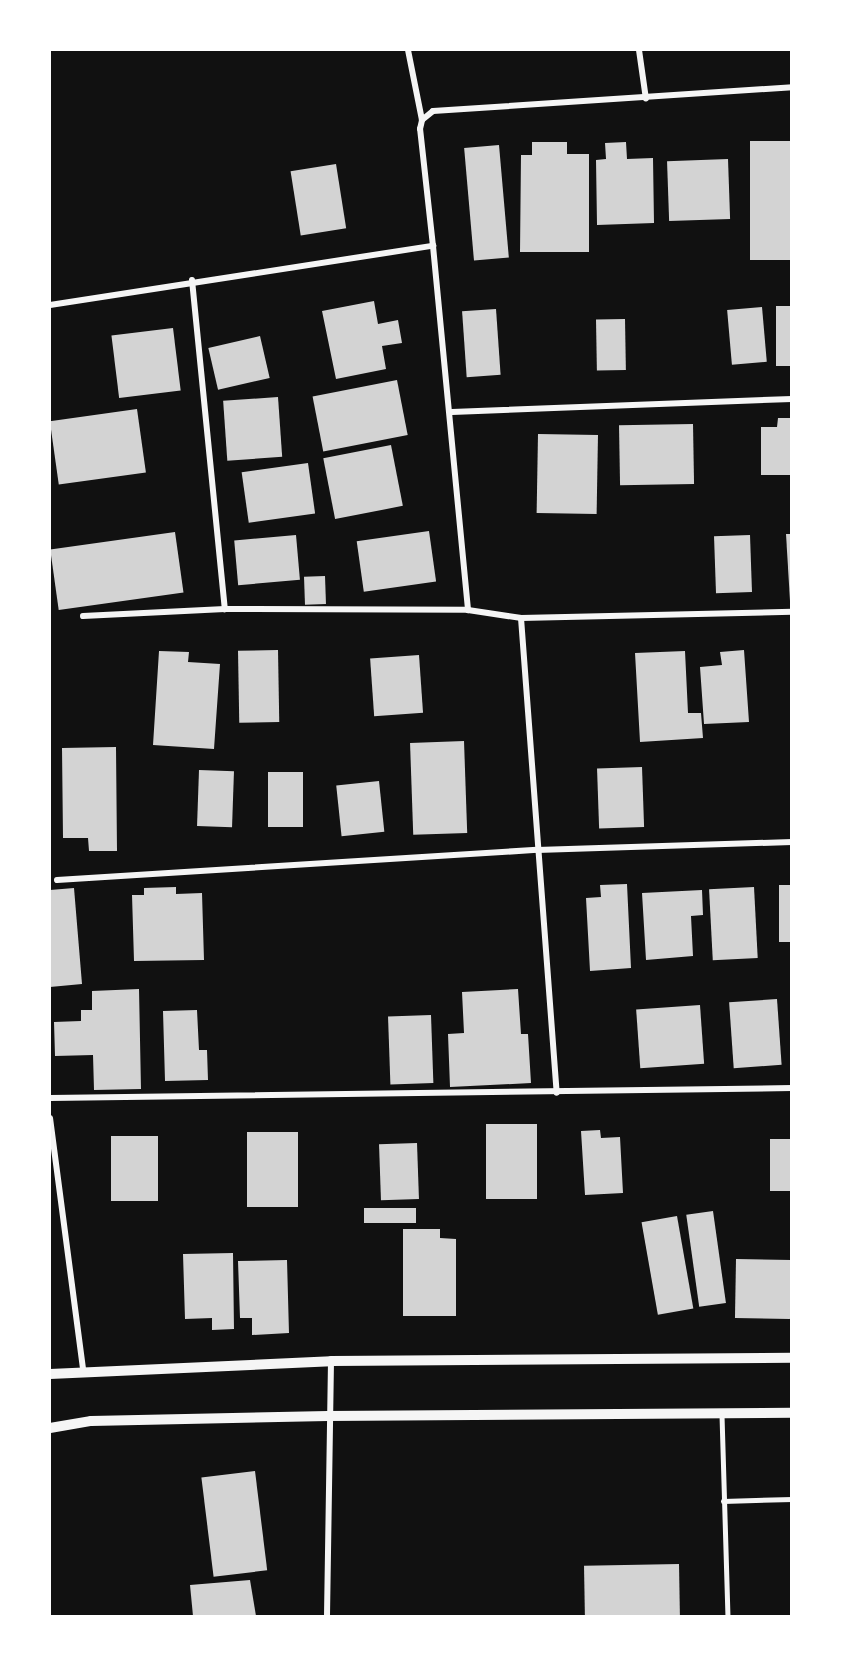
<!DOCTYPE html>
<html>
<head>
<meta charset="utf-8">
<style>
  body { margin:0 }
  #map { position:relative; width:841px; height:1666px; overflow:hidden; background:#111; font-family:"Noto Serif",serif }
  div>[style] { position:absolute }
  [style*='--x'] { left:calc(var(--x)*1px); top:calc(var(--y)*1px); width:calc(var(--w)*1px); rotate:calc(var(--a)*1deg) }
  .building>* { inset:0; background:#d3d3d3; transform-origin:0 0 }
  .service>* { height:4.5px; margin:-2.25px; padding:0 2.25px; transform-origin:2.25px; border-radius:2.25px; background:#f5f5f5 }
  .minor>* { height:6px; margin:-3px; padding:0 3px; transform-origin:3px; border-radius:3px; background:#f5f5f5 }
  .tertiary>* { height:10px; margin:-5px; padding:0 5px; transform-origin:5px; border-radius:5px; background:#f5f5f5 }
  span { translate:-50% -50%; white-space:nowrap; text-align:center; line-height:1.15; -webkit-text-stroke:6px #fff; paint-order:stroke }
  .frame { position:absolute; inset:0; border:51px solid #fff; pointer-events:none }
</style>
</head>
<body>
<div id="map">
  <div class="building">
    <div style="left:792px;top:141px;width:119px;height:42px;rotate:90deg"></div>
    <div style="clip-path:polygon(532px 142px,567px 142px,567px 154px,589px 154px,589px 252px,520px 252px,521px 155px,532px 155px)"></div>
    <div style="clip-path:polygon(626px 142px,627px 159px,653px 158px,654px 223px,597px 225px,596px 160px,606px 159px,605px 143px)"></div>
    <div style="left:499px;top:145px;width:113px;height:35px;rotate:85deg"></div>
    <div style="left:728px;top:159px;width:60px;height:61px;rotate:88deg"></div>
    <div style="left:336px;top:164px;width:65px;height:46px;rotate:81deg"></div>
    <div style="clip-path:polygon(374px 301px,378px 324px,398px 320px,402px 343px,382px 346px,386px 369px,336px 379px,322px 311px)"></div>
    <div style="left:776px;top:306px;width:16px;height:60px"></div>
    <div style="left:762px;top:307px;width:55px;height:35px;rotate:85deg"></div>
    <div style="left:496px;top:309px;width:66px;height:34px;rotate:86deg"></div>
    <div style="left:625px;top:319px;width:51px;height:29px;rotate:89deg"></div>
    <div style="left:173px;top:328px;width:63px;height:62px;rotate:83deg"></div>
    <div style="left:260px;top:336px;width:43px;height:53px;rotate:77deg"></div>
    <div style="left:397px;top:380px;width:56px;height:86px;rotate:79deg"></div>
    <div style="left:278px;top:397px;width:60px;height:55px;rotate:86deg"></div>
    <div style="left:137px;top:409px;width:64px;height:88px;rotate:82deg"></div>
    <div style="clip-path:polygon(778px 418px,792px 418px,792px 475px,761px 475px,761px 427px,777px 427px)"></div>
    <div style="left:693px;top:424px;width:60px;height:74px;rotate:89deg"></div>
    <div style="left:538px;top:434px;width:60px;height:79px;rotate:1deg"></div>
    <div style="left:391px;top:445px;width:62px;height:69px;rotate:79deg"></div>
    <div style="left:308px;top:463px;width:51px;height:67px;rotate:82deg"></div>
    <div style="left:429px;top:531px;width:51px;height:73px;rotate:82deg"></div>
    <div style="left:175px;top:532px;width:61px;height:126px;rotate:82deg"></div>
    <div style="clip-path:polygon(786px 534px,792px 534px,792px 601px,790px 601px)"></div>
    <div style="left:296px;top:535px;width:45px;height:62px;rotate:85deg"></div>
    <div style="left:750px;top:535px;width:57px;height:36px;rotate:88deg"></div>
    <div style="left:325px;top:576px;width:28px;height:21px;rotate:88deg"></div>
    <div style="left:278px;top:650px;width:72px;height:40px;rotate:89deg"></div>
    <div style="clip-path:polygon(744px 650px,749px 722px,704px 724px,700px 667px,722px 665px,720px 652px)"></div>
    <div style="clip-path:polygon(159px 651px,189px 652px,188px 662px,220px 664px,214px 749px,153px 745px)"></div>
    <div style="clip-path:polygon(685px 651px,688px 713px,701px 713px,703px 738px,640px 742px,635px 653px)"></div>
    <div style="left:419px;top:655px;width:58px;height:49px;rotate:86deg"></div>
    <div style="left:464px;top:741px;width:92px;height:54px;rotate:88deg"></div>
    <div style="clip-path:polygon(116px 747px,117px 851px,89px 851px,88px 838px,63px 838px,62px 748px)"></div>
    <div style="left:642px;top:767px;width:60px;height:45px;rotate:88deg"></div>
    <div style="left:199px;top:770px;width:35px;height:56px;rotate:2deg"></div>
    <div style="left:268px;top:772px;width:35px;height:55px"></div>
    <div style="left:379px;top:781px;width:51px;height:43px;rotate:84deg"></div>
    <div style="clip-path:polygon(627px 884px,631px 968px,590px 971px,586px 898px,601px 897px,600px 885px)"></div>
    <div style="left:779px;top:885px;width:13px;height:57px"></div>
    <div style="clip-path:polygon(176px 887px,176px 894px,202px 893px,204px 960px,134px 961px,132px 895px,144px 895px,144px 888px)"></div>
    <div style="left:754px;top:887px;width:71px;height:45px;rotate:87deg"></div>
    <div style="clip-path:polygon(74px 888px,82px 984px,50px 987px,50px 890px)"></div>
    <div style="clip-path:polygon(702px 890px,703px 915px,691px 916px,693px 956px,646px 960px,642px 893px)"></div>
    <div style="clip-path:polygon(139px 989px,141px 1089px,94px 1090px,93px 1055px,55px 1056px,54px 1022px,81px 1021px,81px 1010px,92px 1010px,92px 991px)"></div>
    <div style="clip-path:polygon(518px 989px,521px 1034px,528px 1034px,531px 1083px,450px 1087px,448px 1034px,464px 1033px,462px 992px)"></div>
    <div style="left:777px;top:999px;width:66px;height:48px;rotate:86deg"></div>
    <div style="left:700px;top:1005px;width:59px;height:64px;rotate:86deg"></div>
    <div style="clip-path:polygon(197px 1010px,199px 1050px,207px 1050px,208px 1080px,165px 1081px,163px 1011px)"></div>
    <div style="left:431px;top:1015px;width:68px;height:43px;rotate:88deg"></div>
    <div style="left:537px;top:1124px;width:75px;height:51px;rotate:90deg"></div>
    <div style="clip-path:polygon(600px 1130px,601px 1138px,620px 1137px,623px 1193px,585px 1195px,581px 1131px)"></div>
    <div style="left:298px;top:1132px;width:75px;height:51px;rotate:90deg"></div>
    <div style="left:111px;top:1136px;width:47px;height:65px"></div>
    <div style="left:770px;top:1139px;width:22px;height:52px"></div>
    <div style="left:417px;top:1143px;width:56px;height:38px;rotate:88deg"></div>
    <div style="left:416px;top:1208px;width:15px;height:52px;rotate:90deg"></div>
    <div style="left:713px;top:1211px;width:93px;height:27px;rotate:82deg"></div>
    <div style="left:677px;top:1216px;width:94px;height:36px;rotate:80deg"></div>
    <div style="clip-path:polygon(403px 1229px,440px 1229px,440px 1238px,456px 1239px,456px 1316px,403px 1316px)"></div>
    <div style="clip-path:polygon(233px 1253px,234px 1329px,212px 1330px,212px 1318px,185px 1319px,183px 1254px)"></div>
    <div style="left:736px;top:1259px;width:55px;height:59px;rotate:1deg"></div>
    <div style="clip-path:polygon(287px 1260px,289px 1333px,252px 1335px,252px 1318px,240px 1318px,238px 1261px)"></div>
    <div style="left:255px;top:1471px;width:100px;height:54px;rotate:83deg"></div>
    <div style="left:679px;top:1564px;width:52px;height:95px;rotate:89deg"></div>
    <div style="clip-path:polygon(250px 1580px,256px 1616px,193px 1616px,190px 1585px)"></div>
  </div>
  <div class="service">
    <div style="--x:722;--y:1415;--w:201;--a:88.3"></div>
    <div style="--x:723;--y:1501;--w:69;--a:-1.7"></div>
  </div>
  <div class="minor">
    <div style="--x:408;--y:50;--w:71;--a:78.7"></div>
    <div style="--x:639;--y:50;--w:49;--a:81.9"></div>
    <div style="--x:433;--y:246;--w:366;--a:84.5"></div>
    <div style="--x:192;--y:280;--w:331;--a:84.3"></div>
    <div style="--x:50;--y:305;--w:388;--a:-8.8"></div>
    <div style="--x:433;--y:246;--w:118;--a:-96.3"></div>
    <div style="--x:420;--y:129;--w:9;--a:-77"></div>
    <div style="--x:422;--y:120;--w:14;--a:-39"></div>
    <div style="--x:433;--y:111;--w:360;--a:-3.8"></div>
    <div style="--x:452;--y:412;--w:340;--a:-2.2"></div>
    <div style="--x:83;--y:616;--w:142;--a:-2.8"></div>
    <div style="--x:225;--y:609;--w:243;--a:0.2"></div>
    <div style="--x:468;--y:610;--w:54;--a:8.6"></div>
    <div style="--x:521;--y:618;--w:271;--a:-1.3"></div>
    <div style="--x:521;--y:618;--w:476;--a:85.7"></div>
    <div style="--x:57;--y:880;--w:481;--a:-3.6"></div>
    <div style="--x:537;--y:850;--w:255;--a:-1.8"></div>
    <div style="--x:50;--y:1098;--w:742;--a:-0.77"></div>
    <div style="--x:50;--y:1118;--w:253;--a:82.5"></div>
    <div style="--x:327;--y:1616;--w:255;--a:-89.1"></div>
  </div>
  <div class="tertiary">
    <div style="--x:50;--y:1374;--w:281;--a:-2.6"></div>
    <div style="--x:331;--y:1361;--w:461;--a:-0.4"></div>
    <div style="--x:50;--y:1428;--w:42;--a:-9.7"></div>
    <div style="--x:91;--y:1421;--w:237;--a:-1.2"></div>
    <div style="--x:328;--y:1416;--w:464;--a:-0.4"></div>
  </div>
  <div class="frame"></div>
</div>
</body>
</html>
